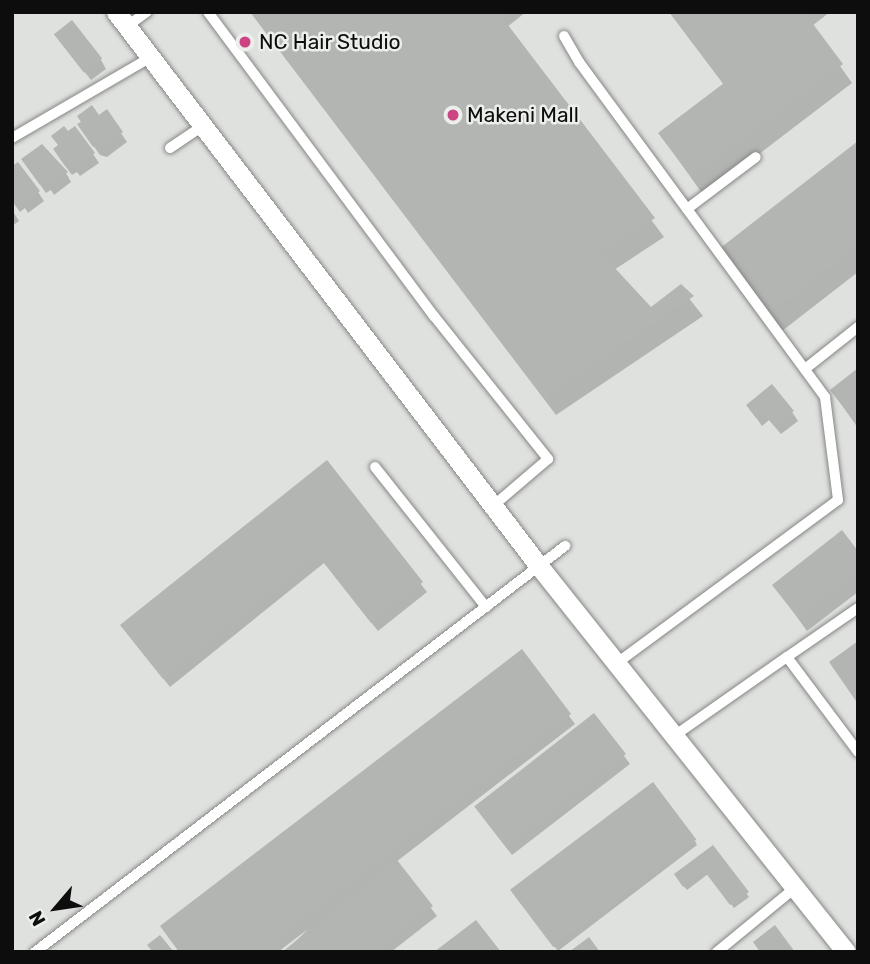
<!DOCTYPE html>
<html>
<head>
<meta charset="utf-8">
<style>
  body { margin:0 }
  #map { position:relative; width:870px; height:964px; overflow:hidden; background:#dfe1de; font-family:Rubik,sans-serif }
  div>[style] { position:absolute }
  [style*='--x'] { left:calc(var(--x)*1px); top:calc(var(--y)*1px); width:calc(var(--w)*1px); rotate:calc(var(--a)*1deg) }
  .shadow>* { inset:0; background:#0003 }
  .building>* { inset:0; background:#b3b5b2; transform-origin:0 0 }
  .roads { filter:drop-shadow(0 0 2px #858784) drop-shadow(0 0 2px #858784) }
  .service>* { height:10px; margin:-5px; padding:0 5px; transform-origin:5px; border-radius:5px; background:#fff }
  .minor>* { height:19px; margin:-9.5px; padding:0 9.5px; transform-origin:9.5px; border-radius:9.5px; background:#fff }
  .dots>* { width:19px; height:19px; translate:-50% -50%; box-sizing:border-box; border:4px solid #eceeeb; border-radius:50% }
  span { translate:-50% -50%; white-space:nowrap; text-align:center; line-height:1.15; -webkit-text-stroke:5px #eceeeb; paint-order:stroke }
  .poi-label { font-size:21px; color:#0c0d0c }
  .left { translate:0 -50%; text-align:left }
  .frame { position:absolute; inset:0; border:14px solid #0c0d0c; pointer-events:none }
  .north { position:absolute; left:21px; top:873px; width:70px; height:70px; -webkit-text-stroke:5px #eceeeb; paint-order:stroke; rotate:241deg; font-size:19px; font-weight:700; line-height:28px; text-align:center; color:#0c0d0c }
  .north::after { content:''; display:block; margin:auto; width:24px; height:32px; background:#0c0d0c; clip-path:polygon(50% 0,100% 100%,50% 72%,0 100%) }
</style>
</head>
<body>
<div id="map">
  <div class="shadow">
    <div style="clip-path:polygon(250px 12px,526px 12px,507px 27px,664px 237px,614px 270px,651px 309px,680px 287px,703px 316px,556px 415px)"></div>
    <div style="clip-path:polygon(669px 12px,830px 12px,812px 26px,852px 83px,704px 196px,660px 134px,724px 85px)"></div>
    <div style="clip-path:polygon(62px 43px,101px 60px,106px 69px,91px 80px)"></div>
    <div style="clip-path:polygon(106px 111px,127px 142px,107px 157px,100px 155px,85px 134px)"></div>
    <div style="clip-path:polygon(858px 144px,858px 272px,782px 331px,732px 268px)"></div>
    <div style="clip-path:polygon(93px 154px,99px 163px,80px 176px,77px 172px,72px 175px,60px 159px)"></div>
    <div style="clip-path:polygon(23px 160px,66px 173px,71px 182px,54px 195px,51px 190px,46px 193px)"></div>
    <div style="clip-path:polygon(38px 192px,44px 201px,28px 213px,25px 208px,20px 212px,12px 201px)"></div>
    <div style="clip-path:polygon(12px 210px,19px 221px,12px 226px)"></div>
    <div style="clip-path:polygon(858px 371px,858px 428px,832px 391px)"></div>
    <div style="clip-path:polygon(748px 406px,792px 412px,798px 421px,781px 434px,769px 420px,762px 426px)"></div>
    <div style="clip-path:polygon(326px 463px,427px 592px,378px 631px,324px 563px,170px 687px,122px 626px)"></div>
    <div style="clip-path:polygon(858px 554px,858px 592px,807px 631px,774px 585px)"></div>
    <div style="clip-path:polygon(521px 652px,575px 724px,396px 862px,437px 916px,391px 952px,285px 952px,308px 929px,278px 952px,179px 952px)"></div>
    <div style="clip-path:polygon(594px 716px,630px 764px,512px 855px,482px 816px)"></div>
    <div style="clip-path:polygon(695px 841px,697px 845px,558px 951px,515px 896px)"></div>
    <div style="clip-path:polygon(712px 847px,749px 897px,734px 908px,708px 874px,687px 890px,678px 879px)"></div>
  </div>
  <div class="building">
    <div style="clip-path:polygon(251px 12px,498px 12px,655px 218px,601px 253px,651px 307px,681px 284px,694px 296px,544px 398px)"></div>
    <div style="clip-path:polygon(670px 12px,804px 12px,843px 64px,692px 178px,658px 133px,724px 83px)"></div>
    <div style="left:72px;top:20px;width:49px;height:23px;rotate:52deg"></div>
    <div style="clip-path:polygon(92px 105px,99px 115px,107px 109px,123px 132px,100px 149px,97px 144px,93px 147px,77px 124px,81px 122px,77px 116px)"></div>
    <div style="clip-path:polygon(64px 126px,68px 131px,75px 126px,95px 153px,74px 168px,70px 163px,66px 167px,53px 149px,58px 145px,51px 136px)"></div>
    <div style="clip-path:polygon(858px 141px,858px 246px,770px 314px,719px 249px)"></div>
    <div style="clip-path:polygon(42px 144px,68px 172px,48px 187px,44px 182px,40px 185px,21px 159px)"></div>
    <div style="clip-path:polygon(18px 162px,40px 191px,22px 205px,19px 200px,12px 202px,12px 166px)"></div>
    <div style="clip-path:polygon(858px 368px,858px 426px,830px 390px)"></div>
    <div style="clip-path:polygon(772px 384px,794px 411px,774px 426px,763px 412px,756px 418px,746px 405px)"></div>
    <div style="clip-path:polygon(327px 460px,423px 582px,371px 623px,318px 555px,163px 679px,120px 625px)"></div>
    <div style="clip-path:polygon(842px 530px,858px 551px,858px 572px,798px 618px,772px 585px)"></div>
    <div style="clip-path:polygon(858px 641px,858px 704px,829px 662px)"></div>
    <div style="clip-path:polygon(522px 649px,571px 714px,261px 952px,179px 952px,160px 926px)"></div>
    <div style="left:594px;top:713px;width:52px;height:152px;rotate:52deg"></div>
    <div style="left:653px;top:782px;width:72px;height:179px;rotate:53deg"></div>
    <div style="clip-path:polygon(713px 845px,749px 892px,730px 905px,705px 872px,683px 887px,674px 874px)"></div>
    <div style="clip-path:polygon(397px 860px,433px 906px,374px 952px,282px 952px)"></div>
    <div style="clip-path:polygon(476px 920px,501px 952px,434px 952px)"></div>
    <div style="clip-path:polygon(775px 925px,795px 952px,760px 952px,753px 942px)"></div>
    <div style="clip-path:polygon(160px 935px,174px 952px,153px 952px,147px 945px)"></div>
    <div style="clip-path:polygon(589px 937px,600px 952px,569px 952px)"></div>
  </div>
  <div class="roads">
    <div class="service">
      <div style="--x:208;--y:12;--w:379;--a:53.4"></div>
      <div style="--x:434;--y:316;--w:183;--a:51.4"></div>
      <div style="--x:548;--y:459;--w:72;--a:139.5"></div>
      <div style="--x:126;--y:27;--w:26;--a:-36"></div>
      <div style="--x:564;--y:36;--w:30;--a:60"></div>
      <div style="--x:579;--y:62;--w:416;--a:53.7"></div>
      <div style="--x:825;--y:397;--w:104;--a:82.8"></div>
      <div style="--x:838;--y:500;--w:275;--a:143.6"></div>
      <div style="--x:12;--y:138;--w:161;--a:-30.2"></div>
      <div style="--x:170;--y:148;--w:40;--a:-34"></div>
      <div style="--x:687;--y:209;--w:86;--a:-37"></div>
      <div style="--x:805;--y:369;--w:68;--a:-38.4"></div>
      <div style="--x:375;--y:467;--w:179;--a:51.6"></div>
      <div style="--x:787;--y:657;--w:86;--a:-34.6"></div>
      <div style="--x:674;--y:736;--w:138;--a:-35"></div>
      <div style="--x:787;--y:657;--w:119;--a:53.2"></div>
      <div style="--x:35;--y:952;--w:668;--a:-37.45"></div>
      <div style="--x:717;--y:952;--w:101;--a:-39.4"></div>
    </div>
    <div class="minor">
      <div style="--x:116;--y:12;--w:697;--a:52.64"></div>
      <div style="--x:539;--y:566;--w:493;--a:51.5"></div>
    </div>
  </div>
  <div class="dots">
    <div style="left:245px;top:42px;background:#cc4481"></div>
    <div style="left:453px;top:115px;background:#cc4481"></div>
  </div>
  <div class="poi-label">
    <span class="left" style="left:259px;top:42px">NC Hair Studio</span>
    <span class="left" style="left:467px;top:115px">Makeni Mall</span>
  </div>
  <div class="frame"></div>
  <div class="north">N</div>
</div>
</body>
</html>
